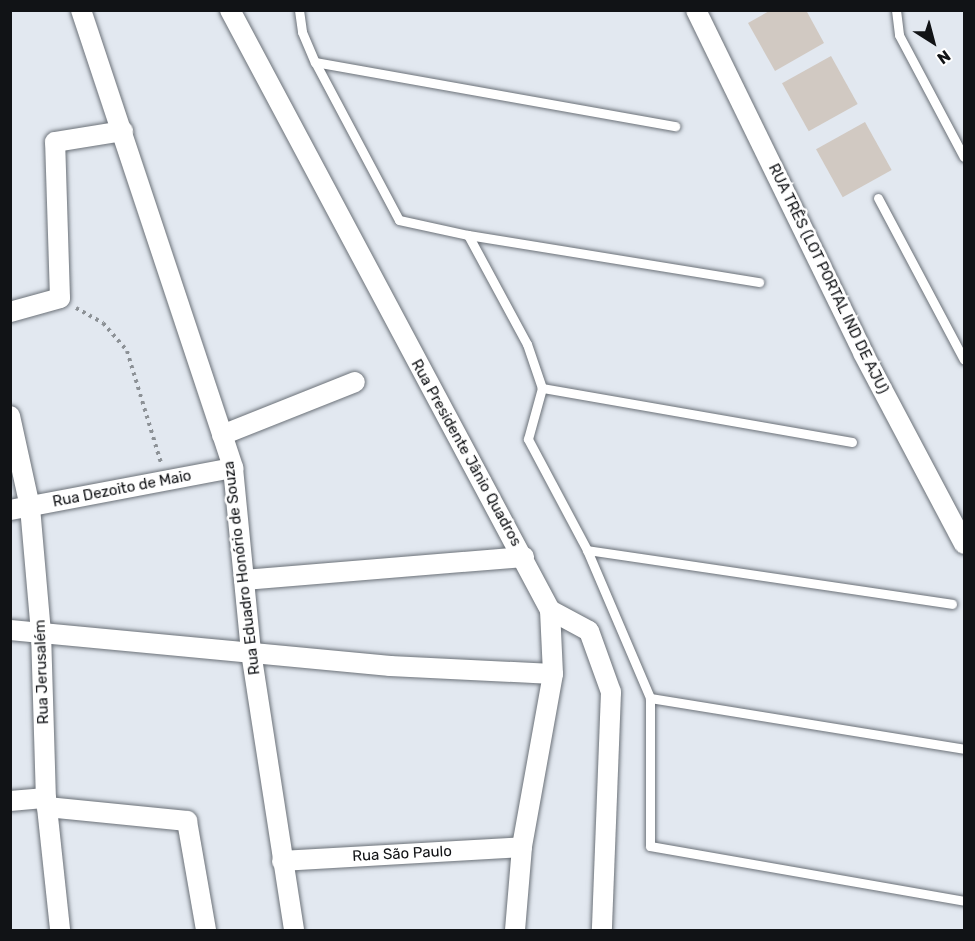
<!DOCTYPE html>
<html>
<head>
<meta charset="utf-8">
<style>
  body { margin:0 }
  #map { position:relative; width:975px; height:941px; overflow:hidden; background:#e2e8f0; font-family:Rubik,sans-serif }
  div>[style] { position:absolute }
  [style*='--x'] { left:calc(var(--x)*1px); top:calc(var(--y)*1px); width:calc(var(--w)*1px); rotate:calc(var(--a)*1deg) }
  .building>* { inset:0; background:#d1c9c2; transform-origin:0 0 }
  .path>* { height:4px; margin-top:-2px; transform-origin:0; background:repeating-linear-gradient(90deg,#8c9196 0 3px,transparent 0 7.5px) }
  .roads { filter:drop-shadow(0 0 2px #6b7178) drop-shadow(0 0 2px #6b7178) }
  .lane>* { height:9px; margin:-4.5px; padding:0 4.5px; transform-origin:4.5px; border-radius:4.5px; background:#fff }
  .street>* { height:20px; margin:-10px; padding:0 10px; transform-origin:10px; border-radius:10px; background:#fff }
  span { translate:-50% -50%; white-space:nowrap; text-align:center; line-height:1.15; -webkit-text-stroke:5px #fff; paint-order:stroke }
  .street-label { font-size:15px; color:#111316 }
  .frame { position:absolute; inset:0; border:12px solid #111316; pointer-events:none }
  .north { position:absolute; left:903px; top:12px; width:60px; height:60px; -webkit-text-stroke:4px #fff; paint-order:stroke; rotate:144deg; font-size:16px; font-weight:700; line-height:24px; text-align:center; color:#111316 }
  .north::after { content:''; display:block; margin:auto; width:21px; height:27px; background:#111316; clip-path:polygon(50% 0,100% 100%,50% 72%,0 100%) }
</style>
</head>
<body>
<div id="map">
  <div class="building">
    <div style="clip-path:polygon(771px 10px,806px 10px,824px 43px,775px 71px,748px 23px)"></div>
    <div style="left:831px;top:56px;width:55px;height:56px;rotate:61deg"></div>
    <div style="left:865px;top:122px;width:55px;height:56px;rotate:61deg"></div>
  </div>
  <div class="path">
    <div style="--x:76;--y:308;--w:31;--a:29"></div>
    <div style="--x:103;--y:323;--w:37;--a:49"></div>
    <div style="--x:127;--y:351;--w:117;--a:73.1"></div>
  </div>
  <div class="roads">
    <div class="lane">
      <div style="--x:299;--y:10;--w:22;--a:82"></div>
      <div style="--x:302;--y:32;--w:33;--a:67"></div>
      <div style="--x:315;--y:62;--w:179;--a:62"></div>
      <div style="--x:399;--y:220;--w:71;--a:12.3"></div>
      <div style="--x:468;--y:235;--w:124;--a:61.6"></div>
      <div style="--x:527;--y:344;--w:46;--a:71.2"></div>
      <div style="--x:896;--y:10;--w:25;--a:83"></div>
      <div style="--x:899;--y:35;--w:138;--a:62"></div>
      <div style="--x:315;--y:62;--w:366;--a:10.1"></div>
      <div style="--x:878;--y:198;--w:183;--a:62"></div>
      <div style="--x:468;--y:235;--w:295;--a:9.2"></div>
      <div style="--x:852;--y:442;--w:315;--a:-170.1"></div>
      <div style="--x:542;--y:388;--w:53;--a:105.4"></div>
      <div style="--x:528;--y:439;--w:126;--a:62"></div>
      <div style="--x:587;--y:550;--w:161;--a:66.9"></div>
      <div style="--x:650;--y:698;--w:148;--a:90"></div>
      <div style="--x:650;--y:846;--w:319;--a:9.9"></div>
      <div style="--x:587;--y:550;--w:369;--a:8.4"></div>
      <div style="--x:650;--y:698;--w:318;--a:9.2"></div>
    </div>
    <div class="street">
      <div style="--x:81;--y:10;--w:483;--a:71.6"></div>
      <div style="--x:233;--y:468;--w:185;--a:84.4"></div>
      <div style="--x:251;--y:652;--w:281;--a:81.2"></div>
      <div style="--x:230;--y:10;--w:680;--a:61.93"></div>
      <div style="--x:550;--y:610;--w:64;--a:87.3"></div>
      <div style="--x:553;--y:674;--w:176;--a:100.2"></div>
      <div style="--x:522;--y:847;--w:83;--a:94.8"></div>
      <div style="--x:696;--y:10;--w:381;--a:64"></div>
      <div style="--x:863;--y:353;--w:216;--a:62.1"></div>
      <div style="--x:10;--y:312;--w:52;--a:-15.6"></div>
      <div style="--x:60;--y:298;--w:156;--a:-91.8"></div>
      <div style="--x:55;--y:142;--w:69;--a:-9.2"></div>
      <div style="--x:10;--y:416;--w:93;--a:77.6"></div>
      <div style="--x:30;--y:507;--w:125;--a:85"></div>
      <div style="--x:41;--y:632;--w:166;--a:88.3"></div>
      <div style="--x:46;--y:798;--w:133;--a:83.9"></div>
      <div style="--x:222;--y:435;--w:143;--a:-21.7"></div>
      <div style="--x:10;--y:510;--w:227;--a:-10.7"></div>
      <div style="--x:244;--y:580;--w:281;--a:-4.7"></div>
      <div style="--x:550;--y:610;--w:44;--a:28.3"></div>
      <div style="--x:589;--y:631;--w:65;--a:70.2"></div>
      <div style="--x:611;--y:692;--w:238;--a:92.2"></div>
      <div style="--x:10;--y:630;--w:382;--a:5.4"></div>
      <div style="--x:390;--y:666;--w:163;--a:2.8"></div>
      <div style="--x:10;--y:801;--w:36;--a:-5"></div>
      <div style="--x:47;--y:807;--w:141;--a:5.7"></div>
      <div style="--x:187;--y:821;--w:111;--a:80.1"></div>
      <div style="--x:282;--y:861;--w:240;--a:-3.3"></div>
    </div>
  </div>
  <div class="street-label">
    <span style="left:828px;top:279px;rotate:64deg">RUA TRÊS (LOT PORTAL IND DE AJU)</span>
    <span style="left:466px;top:453px;rotate:61deg">Rua Presidente Jânio Quadros</span>
    <span style="left:122px;top:489px;rotate:-11deg">Rua Dezoito de Maio</span>
    <span style="left:242px;top:568px;rotate:-97deg">Rua Eduadro Honório de Souza</span>
    <span style="left:42px;top:672px;rotate:-92deg">Rua Jerusalém</span>
    <span style="left:402px;top:854px;rotate:-3deg">Rua São Paulo</span>
  </div>
  <div class="frame"></div>
  <div class="north">N</div>
</div>
</body>
</html>
